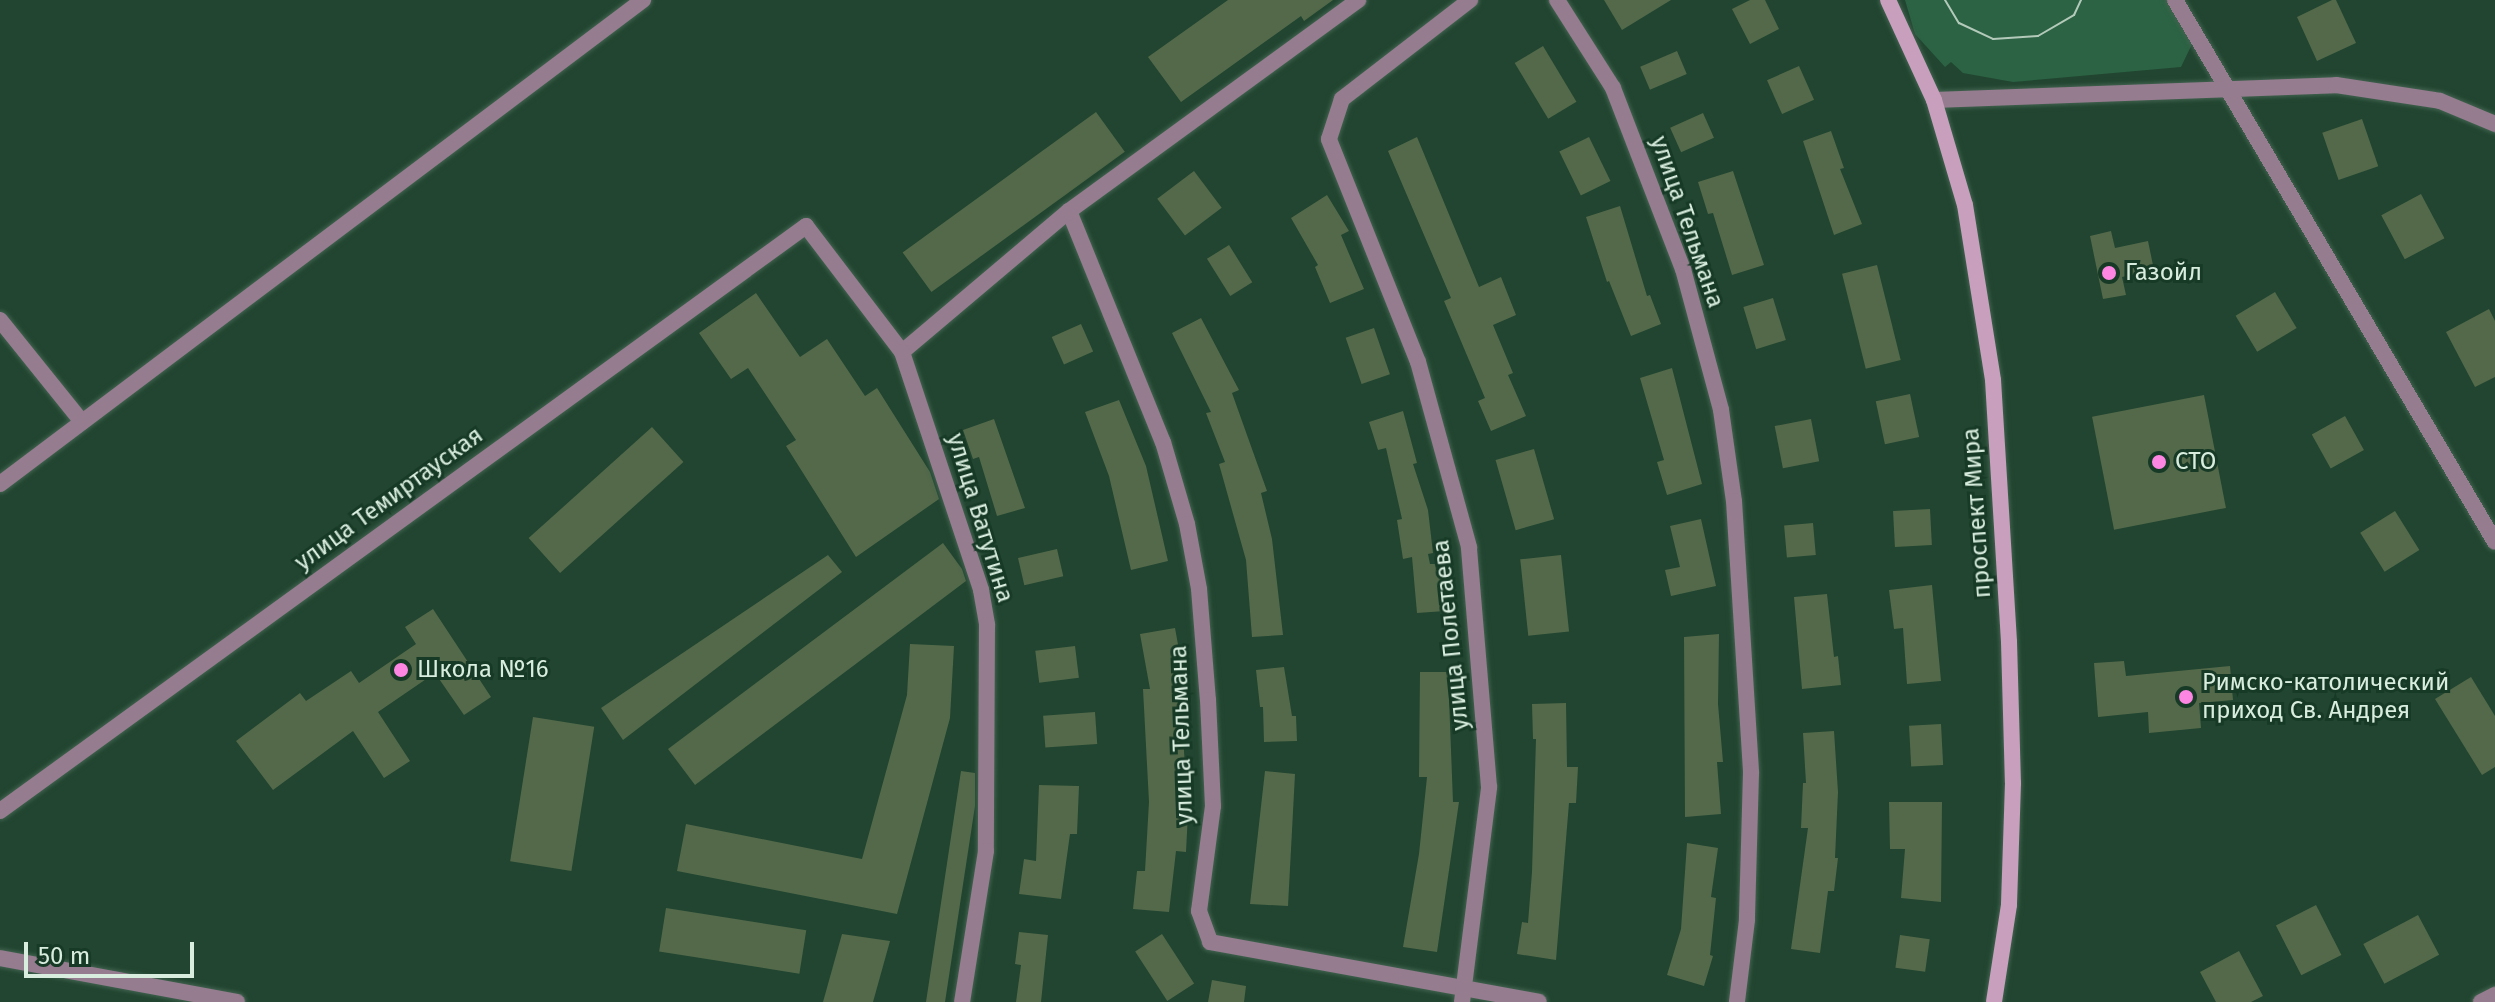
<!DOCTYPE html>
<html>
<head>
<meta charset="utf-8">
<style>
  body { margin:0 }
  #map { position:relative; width:2495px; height:1002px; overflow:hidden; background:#214530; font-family:"Fira Sans",sans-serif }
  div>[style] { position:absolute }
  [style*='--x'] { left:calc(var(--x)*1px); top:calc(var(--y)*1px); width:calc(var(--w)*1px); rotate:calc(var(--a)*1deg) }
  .green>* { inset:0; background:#2c6344 }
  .building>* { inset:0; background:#53694a; transform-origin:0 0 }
  .roads { filter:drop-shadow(0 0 2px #426350) drop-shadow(0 0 2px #426350) }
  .minor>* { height:16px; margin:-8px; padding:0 8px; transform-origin:8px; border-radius:8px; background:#967c8f }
  .tertiary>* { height:16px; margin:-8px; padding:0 8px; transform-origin:8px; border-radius:8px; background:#967c8f }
  .secondary>* { height:16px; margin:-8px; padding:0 8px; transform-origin:8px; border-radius:8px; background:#c8a0bd }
  .tram>* { height:2px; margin:-1px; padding:0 1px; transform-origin:1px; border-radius:1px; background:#b3caba }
  .dots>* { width:22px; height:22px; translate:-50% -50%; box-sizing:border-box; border:4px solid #173a26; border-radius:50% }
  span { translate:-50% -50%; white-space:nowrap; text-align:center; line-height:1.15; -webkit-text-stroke:6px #173a26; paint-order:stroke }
  .street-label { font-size:24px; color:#d9eddf }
  .poi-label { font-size:24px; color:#d9eddf }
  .left { translate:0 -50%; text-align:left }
  .scale { position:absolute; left:24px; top:942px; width:170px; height:36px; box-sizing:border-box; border:4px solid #d9eddf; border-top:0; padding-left:10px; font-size:24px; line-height:28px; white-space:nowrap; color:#d9eddf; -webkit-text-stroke:6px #173a26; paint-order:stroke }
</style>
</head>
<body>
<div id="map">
  <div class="green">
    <div style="clip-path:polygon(1905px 0,2169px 0,2194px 40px,2181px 67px,2013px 82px,1963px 73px,1951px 62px,1945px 67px,1915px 34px)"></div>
  </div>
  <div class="building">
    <div style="clip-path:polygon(1228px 0,1333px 0,1304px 21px,1301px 16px,1181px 102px,1148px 57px)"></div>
    <div style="clip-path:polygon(1604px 0,1671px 0,1622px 30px)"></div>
    <div style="clip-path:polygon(1750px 0,1765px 0,1779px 29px,1750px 44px,1732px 9px)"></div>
    <div style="clip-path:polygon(2332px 0,2336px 0,2356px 43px,2317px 61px,2297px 17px)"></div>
    <div style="left:1543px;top:46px;width:65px;height:33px;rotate:59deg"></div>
    <div style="left:1677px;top:51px;width:25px;height:40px;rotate:67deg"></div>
    <div style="left:1799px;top:66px;width:37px;height:35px;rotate:66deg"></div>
    <div style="left:1096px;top:112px;width:49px;height:239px;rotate:54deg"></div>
    <div style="left:1703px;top:113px;width:27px;height:36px;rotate:66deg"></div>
    <div style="left:2362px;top:119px;width:50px;height:42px;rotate:71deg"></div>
    <div style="clip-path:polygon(1831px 131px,1844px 168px,1840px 169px,1862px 224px,1834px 235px,1803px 141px)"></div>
    <div style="clip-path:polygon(1417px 137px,1479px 287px,1501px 277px,1516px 315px,1493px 325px,1513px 373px,1508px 375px,1526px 416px,1491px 431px,1478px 401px,1485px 398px,1444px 301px,1451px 298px,1388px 151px)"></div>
    <div style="left:1589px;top:137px;width:49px;height:33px;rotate:64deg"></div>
    <div style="left:1194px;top:171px;width:46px;height:46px;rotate:53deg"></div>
    <div style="clip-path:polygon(1733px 171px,1764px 265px,1732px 275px,1713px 213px,1708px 214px,1698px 182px)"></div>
    <div style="left:2421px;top:194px;width:50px;height:45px;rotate:62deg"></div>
    <div style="clip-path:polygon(1327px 195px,1349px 231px,1341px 235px,1364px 289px,1330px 303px,1315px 267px,1318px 265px,1291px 218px)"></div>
    <div style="clip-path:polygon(1620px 206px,1647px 296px,1650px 295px,1661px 324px,1631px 336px,1609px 281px,1607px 282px,1586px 217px)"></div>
    <div style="clip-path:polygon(2111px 231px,2115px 248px,2148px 241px,2154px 270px,2122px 277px,2126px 295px,2103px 299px,2090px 236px)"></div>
    <div style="left:1229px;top:245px;width:44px;height:26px;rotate:58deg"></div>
    <div style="left:1877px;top:265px;width:98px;height:36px;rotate:76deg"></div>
    <div style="left:2275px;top:292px;width:42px;height:46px;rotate:59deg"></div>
    <div style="clip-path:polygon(756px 293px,800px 357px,827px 339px,865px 396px,877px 388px,930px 472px,939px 499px,856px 557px,786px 446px,796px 440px,748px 368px,731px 379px,699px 333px)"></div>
    <div style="left:1773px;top:298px;width:44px;height:31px;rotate:73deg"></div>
    <div style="clip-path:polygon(2489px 309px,2495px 321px,2495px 377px,2475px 387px,2446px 332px)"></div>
    <div style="clip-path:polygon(1201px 318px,1239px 390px,1232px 393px,1267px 491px,1261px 493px,1272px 539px,1283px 635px,1252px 637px,1246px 560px,1219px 464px,1225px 462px,1206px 413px,1211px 412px,1172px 333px)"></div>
    <div style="left:1081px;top:324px;width:30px;height:32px;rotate:66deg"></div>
    <div style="left:1374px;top:328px;width:49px;height:30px;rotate:71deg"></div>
    <div style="clip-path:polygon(1672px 368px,1702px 484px,1667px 495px,1657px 462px,1664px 460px,1640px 378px)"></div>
    <div style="left:1910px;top:394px;width:44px;height:35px;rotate:78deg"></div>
    <div style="left:2204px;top:395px;width:115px;height:114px;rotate:79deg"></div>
    <div style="clip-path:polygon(1119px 400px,1146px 466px,1168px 561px,1131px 570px,1109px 476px,1085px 412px)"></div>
    <div style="clip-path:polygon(1403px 411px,1417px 463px,1413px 464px,1428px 510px,1433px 553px,1428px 554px,1430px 564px,1435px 564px,1436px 570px,1442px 570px,1445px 611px,1417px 613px,1412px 557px,1403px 559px,1397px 520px,1402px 519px,1386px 448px,1378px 450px,1369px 422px)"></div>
    <div style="left:2345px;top:416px;width:39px;height:38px;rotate:61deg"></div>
    <div style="clip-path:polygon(994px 419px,1025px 508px,997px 516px,979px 457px,973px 459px,963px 430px)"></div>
    <div style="left:1811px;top:419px;width:43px;height:37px;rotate:79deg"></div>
    <div style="left:652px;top:427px;width:47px;height:166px;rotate:48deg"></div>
    <div style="left:1534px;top:449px;width:73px;height:40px;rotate:74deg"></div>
    <div style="left:1930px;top:509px;width:36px;height:37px;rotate:87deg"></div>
    <div style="left:2395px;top:511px;width:46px;height:41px;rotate:58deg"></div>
    <div style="clip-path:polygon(1701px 519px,1716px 586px,1671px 596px,1665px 570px,1680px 567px,1670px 526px)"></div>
    <div style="left:1813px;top:523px;width:32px;height:29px;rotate:85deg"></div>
    <div style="clip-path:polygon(943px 543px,962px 569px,966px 581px,695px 785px,668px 749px)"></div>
    <div style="left:1057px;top:549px;width:28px;height:40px;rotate:77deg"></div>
    <div style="clip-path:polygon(828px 555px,842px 572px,623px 740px,601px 708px)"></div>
    <div style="left:1561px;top:555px;width:77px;height:41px;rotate:84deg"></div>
    <div style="clip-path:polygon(1932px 585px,1941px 681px,1907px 684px,1903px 628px,1894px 629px,1889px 590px)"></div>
    <div style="clip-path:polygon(1827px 594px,1834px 657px,1838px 656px,1841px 685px,1802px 689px,1794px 597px)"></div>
    <div style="clip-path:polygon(433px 609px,491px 697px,464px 715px,435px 673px,378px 712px,410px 761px,384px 778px,353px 731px,273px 790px,236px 741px,300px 693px,306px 701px,351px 671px,359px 683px,416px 644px,405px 627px)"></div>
    <div style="clip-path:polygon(1175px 628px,1183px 672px,1179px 673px,1188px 813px,1186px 852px,1176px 851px,1169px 912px,1133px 909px,1137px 871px,1145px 871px,1149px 802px,1143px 689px,1150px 689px,1140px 634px)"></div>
    <div style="clip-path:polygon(1719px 634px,1718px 704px,1723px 762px,1717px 762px,1721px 814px,1685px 817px,1684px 637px)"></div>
    <div style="clip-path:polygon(910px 644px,954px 646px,950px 718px,897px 914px,677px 871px,686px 824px,862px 859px,907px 695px)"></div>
    <div style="left:1075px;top:646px;width:32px;height:40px;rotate:83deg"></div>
    <div style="clip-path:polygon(2124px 661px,2126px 676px,2230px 666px,2233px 700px,2199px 703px,2201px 728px,2149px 733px,2148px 712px,2098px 717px,2094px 663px)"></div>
    <div style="clip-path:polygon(1284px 667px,1292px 716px,1296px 716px,1297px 741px,1264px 742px,1263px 707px,1260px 707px,1256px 670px)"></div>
    <div style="clip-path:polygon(1420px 672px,1448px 672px,1453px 802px,1459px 802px,1437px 952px,1403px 947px,1419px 854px,1427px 777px,1419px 777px)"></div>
    <div style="clip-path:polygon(2471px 677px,2495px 716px,2495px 767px,2482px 775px,2435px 699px)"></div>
    <div style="clip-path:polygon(1566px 703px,1567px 767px,1578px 767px,1576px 803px,1569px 803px,1556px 960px,1517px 954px,1522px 922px,1528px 923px,1532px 872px,1536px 739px,1533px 739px,1532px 704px)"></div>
    <div style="left:1095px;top:712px;width:32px;height:52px;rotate:86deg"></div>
    <div style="left:533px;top:717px;width:62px;height:146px;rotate:9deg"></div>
    <div style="left:1941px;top:724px;width:41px;height:32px;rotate:87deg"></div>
    <div style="clip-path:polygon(1834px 731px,1838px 792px,1835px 858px,1838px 858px,1834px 891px,1828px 891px,1820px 953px,1791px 949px,1808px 828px,1801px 828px,1803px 783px,1806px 783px,1803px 733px)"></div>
    <div style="clip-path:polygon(961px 771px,975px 773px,975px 806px,945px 1002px,926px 1002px)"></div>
    <div style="clip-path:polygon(1265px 771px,1295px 774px,1288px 906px,1250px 904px)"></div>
    <div style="clip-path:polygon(1039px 785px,1079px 786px,1077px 834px,1070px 834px,1061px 899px,1019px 894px,1024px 859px,1036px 861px)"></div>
    <div style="clip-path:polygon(1889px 802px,1942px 802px,1941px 902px,1901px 898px,1905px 849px,1890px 849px)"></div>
    <div style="clip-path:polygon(1687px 843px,1718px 848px,1711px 897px,1716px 898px,1710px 955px,1713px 956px,1704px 986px,1667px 975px,1681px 929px)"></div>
    <div style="left:2316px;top:905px;width:56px;height:45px;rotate:63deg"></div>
    <div style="left:666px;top:908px;width:142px;height:44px;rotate:9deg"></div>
    <div style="left:2418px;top:915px;width:45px;height:62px;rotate:62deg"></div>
    <div style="clip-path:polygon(1019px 932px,1048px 935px,1041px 1002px,1016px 1002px,1021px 965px,1015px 964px)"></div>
    <div style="clip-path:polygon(842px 934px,890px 941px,873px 1002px,823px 1002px)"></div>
    <div style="left:1162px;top:934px;width:59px;height:32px;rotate:57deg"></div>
    <div style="left:1900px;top:935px;width:30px;height:33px;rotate:8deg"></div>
    <div style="clip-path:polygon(2239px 951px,2263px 996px,2251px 1002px,2216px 1002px,2200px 972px)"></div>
    <div style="clip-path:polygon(1212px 980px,1246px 986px,1244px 1002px,1208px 1002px)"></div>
  </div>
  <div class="roads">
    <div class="minor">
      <div style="--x:1557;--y:0;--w:104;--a:57.5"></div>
      <div style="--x:1613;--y:88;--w:194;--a:68.9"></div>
      <div style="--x:1683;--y:269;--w:146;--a:74.9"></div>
      <div style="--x:1721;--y:410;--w:92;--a:81.9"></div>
      <div style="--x:1734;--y:501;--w:273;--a:86.4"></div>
      <div style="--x:1751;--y:773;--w:147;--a:91.6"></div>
      <div style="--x:1747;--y:920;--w:83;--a:97"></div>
      <div style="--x:2175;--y:0;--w:629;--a:59.44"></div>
      <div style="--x:1934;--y:100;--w:402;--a:-2.1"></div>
      <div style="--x:2336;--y:85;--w:105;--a:8.7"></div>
      <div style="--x:2440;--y:101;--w:60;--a:22.7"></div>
      <div style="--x:1069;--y:211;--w:249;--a:67.9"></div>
      <div style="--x:1163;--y:442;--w:85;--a:73.7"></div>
      <div style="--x:1187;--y:524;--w:66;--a:79.5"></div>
      <div style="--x:1199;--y:589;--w:111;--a:85.4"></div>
      <div style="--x:1208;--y:700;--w:106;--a:87.3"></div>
      <div style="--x:1213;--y:806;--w:106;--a:97.6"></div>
      <div style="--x:1199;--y:911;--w:33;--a:70"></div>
      <div style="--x:1210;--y:942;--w:334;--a:10.3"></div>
      <div style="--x:0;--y:320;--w:131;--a:51.2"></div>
      <div style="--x:902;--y:352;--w:219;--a:-40.2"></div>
      <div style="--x:1069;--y:211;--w:358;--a:-36.1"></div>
      <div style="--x:0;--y:958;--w:241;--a:10.5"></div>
      <div style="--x:1462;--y:1002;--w:217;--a:-82.8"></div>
      <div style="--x:1489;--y:787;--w:241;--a:-94.8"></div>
      <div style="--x:1469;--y:547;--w:192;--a:-105.4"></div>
      <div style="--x:1418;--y:362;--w:240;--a:-111.8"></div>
      <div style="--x:1329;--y:139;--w:42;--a:-72"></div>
      <div style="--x:1342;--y:99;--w:162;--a:-37.7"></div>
      <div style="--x:2481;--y:1002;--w:16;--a:-27"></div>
    </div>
    <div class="tertiary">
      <div style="--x:0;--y:484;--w:805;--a:-36.97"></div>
      <div style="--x:0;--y:811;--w:996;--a:-35.97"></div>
      <div style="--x:806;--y:226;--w:158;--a:52.7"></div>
      <div style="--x:902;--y:352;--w:251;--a:71.6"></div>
      <div style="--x:981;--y:590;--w:36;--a:80"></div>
      <div style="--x:987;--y:625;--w:226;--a:90.3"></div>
      <div style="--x:986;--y:851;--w:153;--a:99"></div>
    </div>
    <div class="secondary">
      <div style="--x:1888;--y:0;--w:110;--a:65.3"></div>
      <div style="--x:1934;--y:100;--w:109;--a:73.6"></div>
      <div style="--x:1965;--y:205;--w:177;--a:80.9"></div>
      <div style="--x:1993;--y:380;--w:262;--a:86.5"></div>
      <div style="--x:2009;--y:642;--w:141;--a:88.4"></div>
      <div style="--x:2013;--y:783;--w:122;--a:91.9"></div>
      <div style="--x:2009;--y:905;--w:98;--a:98.8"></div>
    </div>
  </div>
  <div class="tram">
    <div style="--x:1945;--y:0;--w:27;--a:59"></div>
    <div style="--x:1959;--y:23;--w:38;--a:25"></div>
    <div style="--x:1993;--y:39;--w:45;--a:-3.8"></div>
    <div style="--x:2038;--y:36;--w:42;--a:-30.3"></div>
    <div style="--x:2074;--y:15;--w:17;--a:-65"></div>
  </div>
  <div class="dots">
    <div style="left:2109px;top:273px;background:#fd86e2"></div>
    <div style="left:2159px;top:462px;background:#fd86e2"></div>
    <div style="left:401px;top:670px;background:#fd86e2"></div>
    <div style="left:2186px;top:697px;background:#fd86e2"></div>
  </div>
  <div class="street-label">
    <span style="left:1687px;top:222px;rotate:71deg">улица Тельмана</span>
    <span style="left:389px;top:499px;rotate:-36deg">улица Темиртауская</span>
    <span style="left:1977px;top:513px;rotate:-94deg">проспект Мира</span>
    <span style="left:980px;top:518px;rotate:73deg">улица Ватутина</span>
    <span style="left:1451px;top:635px;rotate:-96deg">улица Полетаева</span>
    <span style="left:1182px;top:735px;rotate:-92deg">улица Тельмана</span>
  </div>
  <div class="poi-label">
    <span class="left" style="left:2125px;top:273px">Газойл</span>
    <span class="left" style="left:2175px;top:462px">СТО</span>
    <span class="left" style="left:417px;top:670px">Школа №16</span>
    <span class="left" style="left:2202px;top:697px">Римско-католический<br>приход Св. Андрея</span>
  </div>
  <div class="scale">50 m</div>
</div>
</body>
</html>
